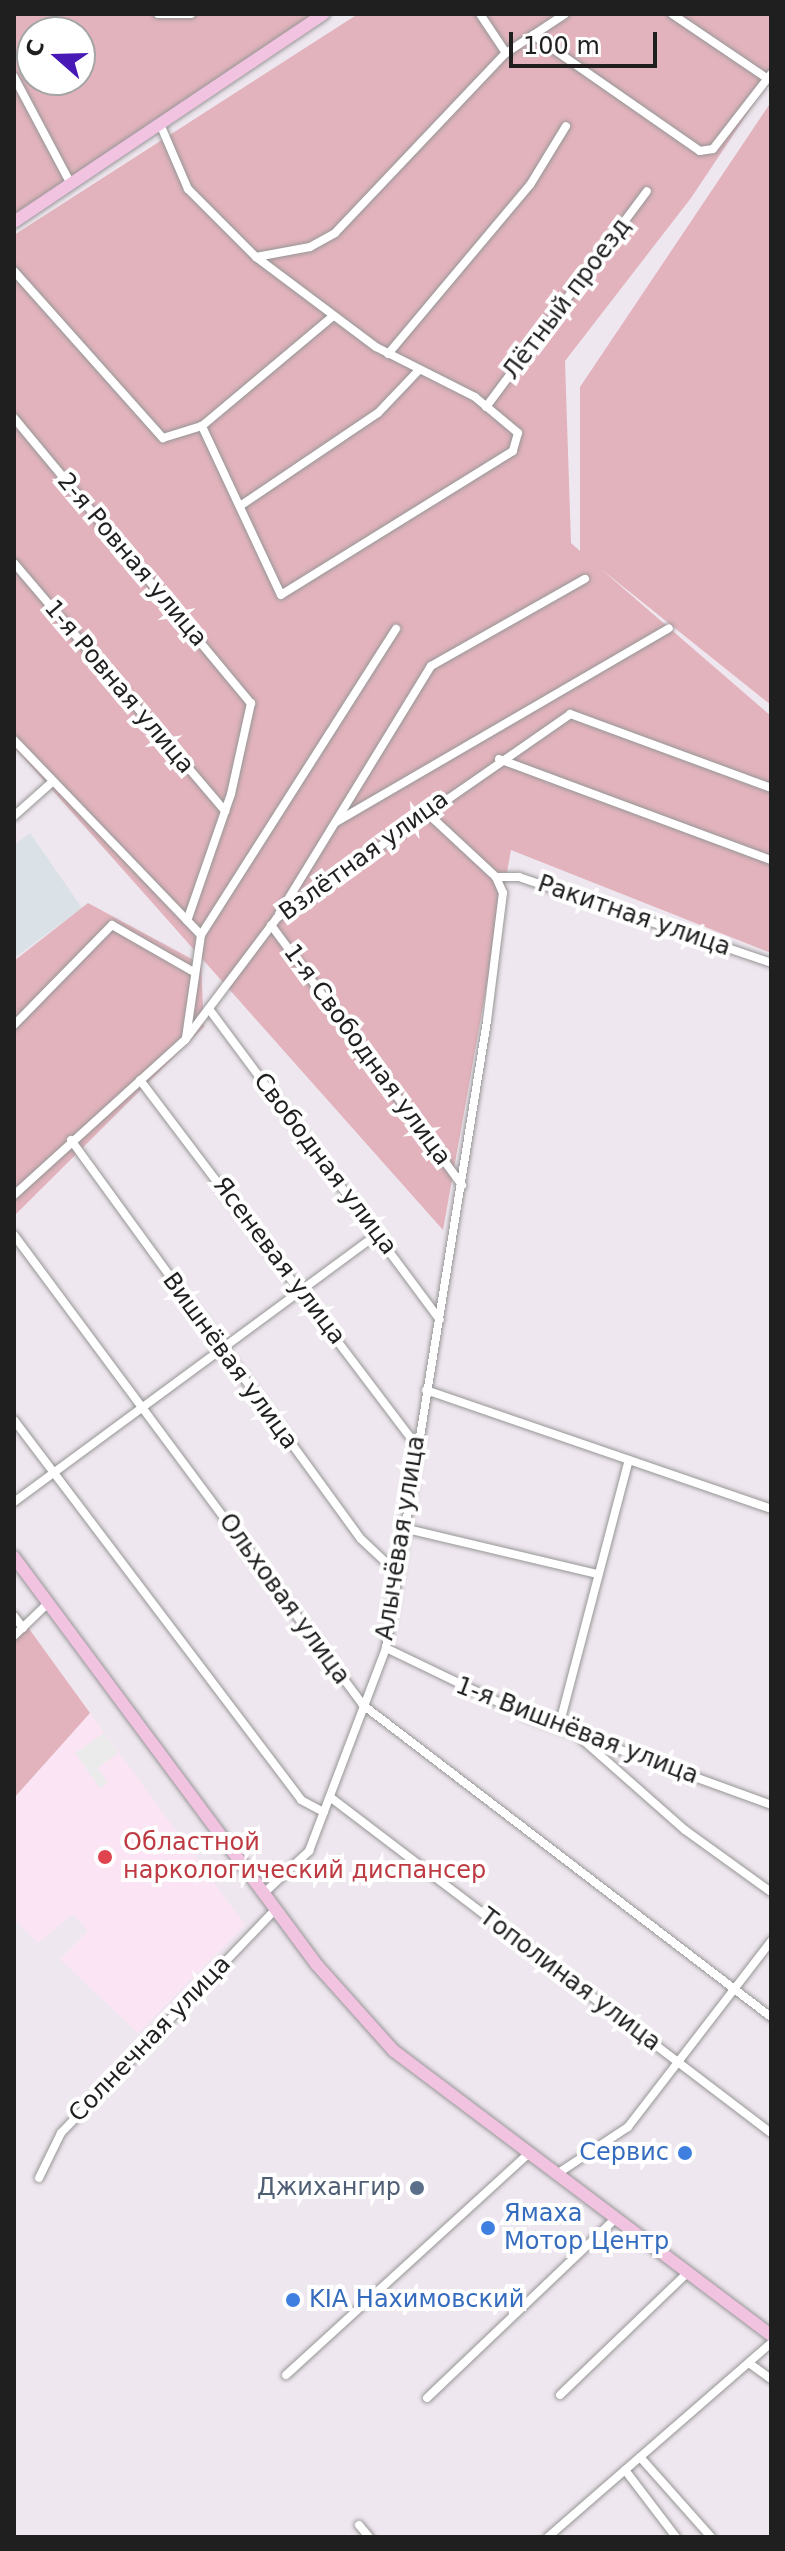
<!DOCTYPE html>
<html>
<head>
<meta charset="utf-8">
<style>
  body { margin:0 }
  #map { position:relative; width:785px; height:2551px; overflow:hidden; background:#efe7ef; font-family:"DejaVu Sans",sans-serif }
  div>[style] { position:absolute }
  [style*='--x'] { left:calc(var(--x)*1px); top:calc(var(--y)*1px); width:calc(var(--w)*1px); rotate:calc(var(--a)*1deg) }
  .industrial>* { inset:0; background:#dae1e7 }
  .education>* { inset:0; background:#fbe4f4 }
  .grass>* { inset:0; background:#e2b3bc }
  .parking>* { inset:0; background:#ebebeb }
  .roads { filter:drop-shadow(0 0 2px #969696) drop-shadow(0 0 2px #969696) }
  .minor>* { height:8px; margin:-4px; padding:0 4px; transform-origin:4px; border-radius:4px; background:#fff }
  .secondary>* { height:12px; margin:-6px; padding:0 6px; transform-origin:6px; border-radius:6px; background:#f2c2e1 }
  .dots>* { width:22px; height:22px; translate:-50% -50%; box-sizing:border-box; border:4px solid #fff; border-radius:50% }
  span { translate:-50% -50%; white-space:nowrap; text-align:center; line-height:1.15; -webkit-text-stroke:8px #fff; paint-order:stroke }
  .street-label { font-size:24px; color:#1f1f1f }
  .health-label { font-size:24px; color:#be3a42 }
  .left { translate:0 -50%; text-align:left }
  .shop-label { font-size:24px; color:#366cbe }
  .right { translate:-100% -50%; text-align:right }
  .service-label { font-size:24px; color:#4e5e75 }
  .frame { position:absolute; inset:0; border:16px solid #1f1f1f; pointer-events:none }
  .north { position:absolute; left:16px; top:16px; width:80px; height:80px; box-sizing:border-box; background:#fff; border:2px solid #a5a5a5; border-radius:50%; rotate:290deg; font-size:22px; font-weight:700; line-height:32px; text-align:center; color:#1f1f1f }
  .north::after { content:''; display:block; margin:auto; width:28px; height:36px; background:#4819b5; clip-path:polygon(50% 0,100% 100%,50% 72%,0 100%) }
  .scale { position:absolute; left:509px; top:32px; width:148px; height:36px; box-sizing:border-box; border:4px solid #1f1f1f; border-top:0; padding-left:10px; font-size:24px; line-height:28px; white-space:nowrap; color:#1f1f1f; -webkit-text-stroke:6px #fff; paint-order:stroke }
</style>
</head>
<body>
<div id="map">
  <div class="industrial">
    <div style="clip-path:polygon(30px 833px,82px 908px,14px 958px,14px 845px)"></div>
  </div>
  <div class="education">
    <div style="clip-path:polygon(90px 1713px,245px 1925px,138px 2033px,60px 1959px,88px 1931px,73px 1914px,38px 1943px,14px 1919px,14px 1798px)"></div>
  </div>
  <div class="grass">
    <div style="clip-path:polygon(evenodd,14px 14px,314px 14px,14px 217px,14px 14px,32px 32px,80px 32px,80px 80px,32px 80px,32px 32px)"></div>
    <div style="clip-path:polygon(358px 14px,771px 14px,771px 78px,691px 198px,565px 361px,571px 543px,580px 551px,580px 387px,771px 102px,771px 705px,601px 569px,771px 716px,771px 953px,511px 850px,443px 1230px,14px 747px,14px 235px)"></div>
    <div style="clip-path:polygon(88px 903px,201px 964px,204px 1027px,14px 1216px,14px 961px)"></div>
    <div style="clip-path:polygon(14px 1608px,90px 1713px,14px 1798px)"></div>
  </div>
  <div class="parking">
    <div style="clip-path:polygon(104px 1733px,118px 1753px,98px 1768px,108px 1783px,100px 1788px,75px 1753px)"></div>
  </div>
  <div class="roads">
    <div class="minor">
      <div style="--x:158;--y:14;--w:33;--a:0"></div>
      <div style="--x:480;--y:14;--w:47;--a:56.3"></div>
      <div style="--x:506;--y:53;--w:71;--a:-33.5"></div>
      <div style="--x:672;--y:14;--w:116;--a:34.1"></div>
      <div style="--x:533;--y:35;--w:203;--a:34.8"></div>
      <div style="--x:700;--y:151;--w:13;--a:-9"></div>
      <div style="--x:713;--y:149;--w:95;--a:-52.3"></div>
      <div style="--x:14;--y:77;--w:121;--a:62"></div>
      <div style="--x:160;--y:124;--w:71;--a:66.7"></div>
      <div style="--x:188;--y:189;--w:96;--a:45"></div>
      <div style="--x:256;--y:257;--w:150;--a:36.9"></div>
      <div style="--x:376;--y:347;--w:111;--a:26.8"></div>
      <div style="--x:475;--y:397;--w:56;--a:39.9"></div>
      <div style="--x:518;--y:433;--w:19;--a:106"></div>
      <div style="--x:513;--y:451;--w:273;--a:148.2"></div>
      <div style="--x:281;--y:595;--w:187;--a:-115.1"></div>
      <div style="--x:256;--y:257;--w:55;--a:-10.5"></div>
      <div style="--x:310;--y:247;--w:29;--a:-29"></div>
      <div style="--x:335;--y:233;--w:248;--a:-46.5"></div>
      <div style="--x:14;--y:271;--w:224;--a:48.3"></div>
      <div style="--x:163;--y:438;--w:41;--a:-17.1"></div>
      <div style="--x:202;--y:426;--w:171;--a:-40"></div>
      <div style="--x:388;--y:354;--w:221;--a:-50"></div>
      <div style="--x:530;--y:185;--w:69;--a:-58.6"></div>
      <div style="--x:486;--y:407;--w:269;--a:-53.3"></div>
      <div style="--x:14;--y:418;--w:371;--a:50.3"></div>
      <div style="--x:251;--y:703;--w:93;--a:102.4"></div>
      <div style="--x:231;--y:794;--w:134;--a:109.1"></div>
      <div style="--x:240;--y:506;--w:166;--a:-34"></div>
      <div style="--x:378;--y:413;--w:59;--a:-46.4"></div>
      <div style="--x:14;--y:563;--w:326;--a:49.6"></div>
      <div style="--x:14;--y:740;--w:270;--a:46.2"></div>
      <div style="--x:201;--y:935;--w:104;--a:98.3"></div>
      <div style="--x:499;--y:759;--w:290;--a:20.4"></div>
      <div style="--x:14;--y:816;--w:50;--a:-41.7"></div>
      <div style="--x:336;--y:822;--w:385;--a:-30.2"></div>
      <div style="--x:496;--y:877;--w:23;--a:0"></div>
      <div style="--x:519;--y:877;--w:266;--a:18.8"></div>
      <div style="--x:279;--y:914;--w:291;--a:-58.5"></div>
      <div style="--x:431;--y:666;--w:177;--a:-29.5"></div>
      <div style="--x:271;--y:925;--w:323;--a:53.7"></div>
      <div style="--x:201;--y:935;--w:363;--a:-57.5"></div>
      <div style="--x:209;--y:1009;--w:387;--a:53.4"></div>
      <div style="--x:14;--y:1025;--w:140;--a:-45.6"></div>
      <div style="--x:112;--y:925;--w:92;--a:29.9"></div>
      <div style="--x:140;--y:1080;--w:456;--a:52.9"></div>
      <div style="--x:71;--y:1140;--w:493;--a:54"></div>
      <div style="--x:361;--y:1539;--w:48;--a:43.3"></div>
      <div style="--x:14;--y:1195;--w:231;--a:-42.2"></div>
      <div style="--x:185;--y:1040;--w:153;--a:-53"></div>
      <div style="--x:277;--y:918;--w:357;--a:-34.8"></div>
      <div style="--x:570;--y:714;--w:214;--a:20.2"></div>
      <div style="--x:14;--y:1235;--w:585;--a:53.4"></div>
      <div style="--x:363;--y:1705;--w:514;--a:37.41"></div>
      <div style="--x:426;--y:1390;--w:365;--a:19"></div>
      <div style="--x:14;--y:1420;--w:476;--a:52.9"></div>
      <div style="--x:301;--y:1800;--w:26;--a:28"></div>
      <div style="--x:14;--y:1502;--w:451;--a:-36.4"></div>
      <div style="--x:403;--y:1528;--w:199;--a:13.3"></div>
      <div style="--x:14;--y:1616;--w:15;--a:53"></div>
      <div style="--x:14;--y:1636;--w:47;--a:-44.1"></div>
      <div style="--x:386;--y:1648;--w:157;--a:25.7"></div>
      <div style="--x:527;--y:1716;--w:260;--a:20"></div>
      <div style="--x:559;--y:1726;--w:275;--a:-75.3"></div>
      <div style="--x:576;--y:1734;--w:145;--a:41.4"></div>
      <div style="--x:685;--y:1830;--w:106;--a:35.8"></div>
      <div style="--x:330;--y:1797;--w:554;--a:37.3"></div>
      <div style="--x:264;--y:1893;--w:62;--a:-43"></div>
      <div style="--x:309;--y:1851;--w:217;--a:-69.2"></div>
      <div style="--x:386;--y:1648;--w:635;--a:-80.85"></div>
      <div style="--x:487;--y:1021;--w:129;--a:-82.9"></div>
      <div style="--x:503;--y:893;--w:17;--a:-114"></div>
      <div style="--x:496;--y:877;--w:97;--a:-137.1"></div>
      <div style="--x:557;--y:2174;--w:85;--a:-33.5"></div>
      <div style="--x:628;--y:2127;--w:235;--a:-52.4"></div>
      <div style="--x:39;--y:2178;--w:50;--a:-63.9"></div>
      <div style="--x:61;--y:2133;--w:310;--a:-46.2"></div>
      <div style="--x:749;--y:2363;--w:27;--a:36"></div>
      <div style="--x:286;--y:2375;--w:329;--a:-42.4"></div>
      <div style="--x:560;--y:2395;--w:176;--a:-43.8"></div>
      <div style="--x:427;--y:2398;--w:261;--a:-43.6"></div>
      <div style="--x:640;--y:2457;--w:107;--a:48.4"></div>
      <div style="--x:625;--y:2470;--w:84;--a:52.7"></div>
      <div style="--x:359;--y:2525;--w:16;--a:50"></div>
      <div style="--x:548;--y:2537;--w:296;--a:-41"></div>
    </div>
    <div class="secondary">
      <div style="--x:14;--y:222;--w:373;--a:-33.9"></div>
      <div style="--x:14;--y:1557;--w:508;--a:53.4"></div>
      <div style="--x:317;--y:1965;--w:115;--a:48.2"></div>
      <div style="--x:394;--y:2051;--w:472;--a:37"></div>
    </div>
  </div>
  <div class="dots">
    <div style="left:105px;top:1857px;background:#e0444e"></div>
    <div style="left:685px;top:2153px;background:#3f7fe0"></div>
    <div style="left:417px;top:2188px;background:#5c6f8a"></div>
    <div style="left:488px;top:2228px;background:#3f7fe0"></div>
    <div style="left:293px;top:2300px;background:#3f7fe0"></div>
  </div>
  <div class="street-label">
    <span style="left:567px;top:299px;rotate:-53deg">Лётный проезд</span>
    <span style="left:132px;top:560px;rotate:50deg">2-я Ровная улица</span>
    <span style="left:119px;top:687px;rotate:50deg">1-я Ровная улица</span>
    <span style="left:364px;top:856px;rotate:-36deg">Взлётная улица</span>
    <span style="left:634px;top:916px;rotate:19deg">Ракитная улица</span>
    <span style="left:367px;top:1055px;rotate:54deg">1-я Свободная улица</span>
    <span style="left:325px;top:1164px;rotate:53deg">Свободная улица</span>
    <span style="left:279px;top:1261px;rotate:53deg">Ясеневая улица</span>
    <span style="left:230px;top:1361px;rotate:54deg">Вишнёвая улица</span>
    <span style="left:401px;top:1538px;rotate:-81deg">Алычёвая улица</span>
    <span style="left:284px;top:1599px;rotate:54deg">Ольховая улица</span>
    <span style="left:577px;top:1731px;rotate:21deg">1-я Вишнёвая улица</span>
    <span style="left:570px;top:1980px;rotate:37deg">Тополиная улица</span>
    <span style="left:150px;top:2039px;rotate:-46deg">Солнечная улица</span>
  </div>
  <div class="health-label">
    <span class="left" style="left:123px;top:1857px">Областной<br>наркологический диспансер</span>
  </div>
  <div class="shop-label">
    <span class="right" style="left:669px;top:2153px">Сервис</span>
    <span class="left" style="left:504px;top:2228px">Ямаха<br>Мотор Центр</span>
    <span class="left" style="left:309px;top:2300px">KIA Нахимовский</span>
  </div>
  <div class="service-label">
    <span class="right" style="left:401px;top:2188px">Джихангир</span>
  </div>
  <div class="frame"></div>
  <div class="north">С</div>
  <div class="scale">100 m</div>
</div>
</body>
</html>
